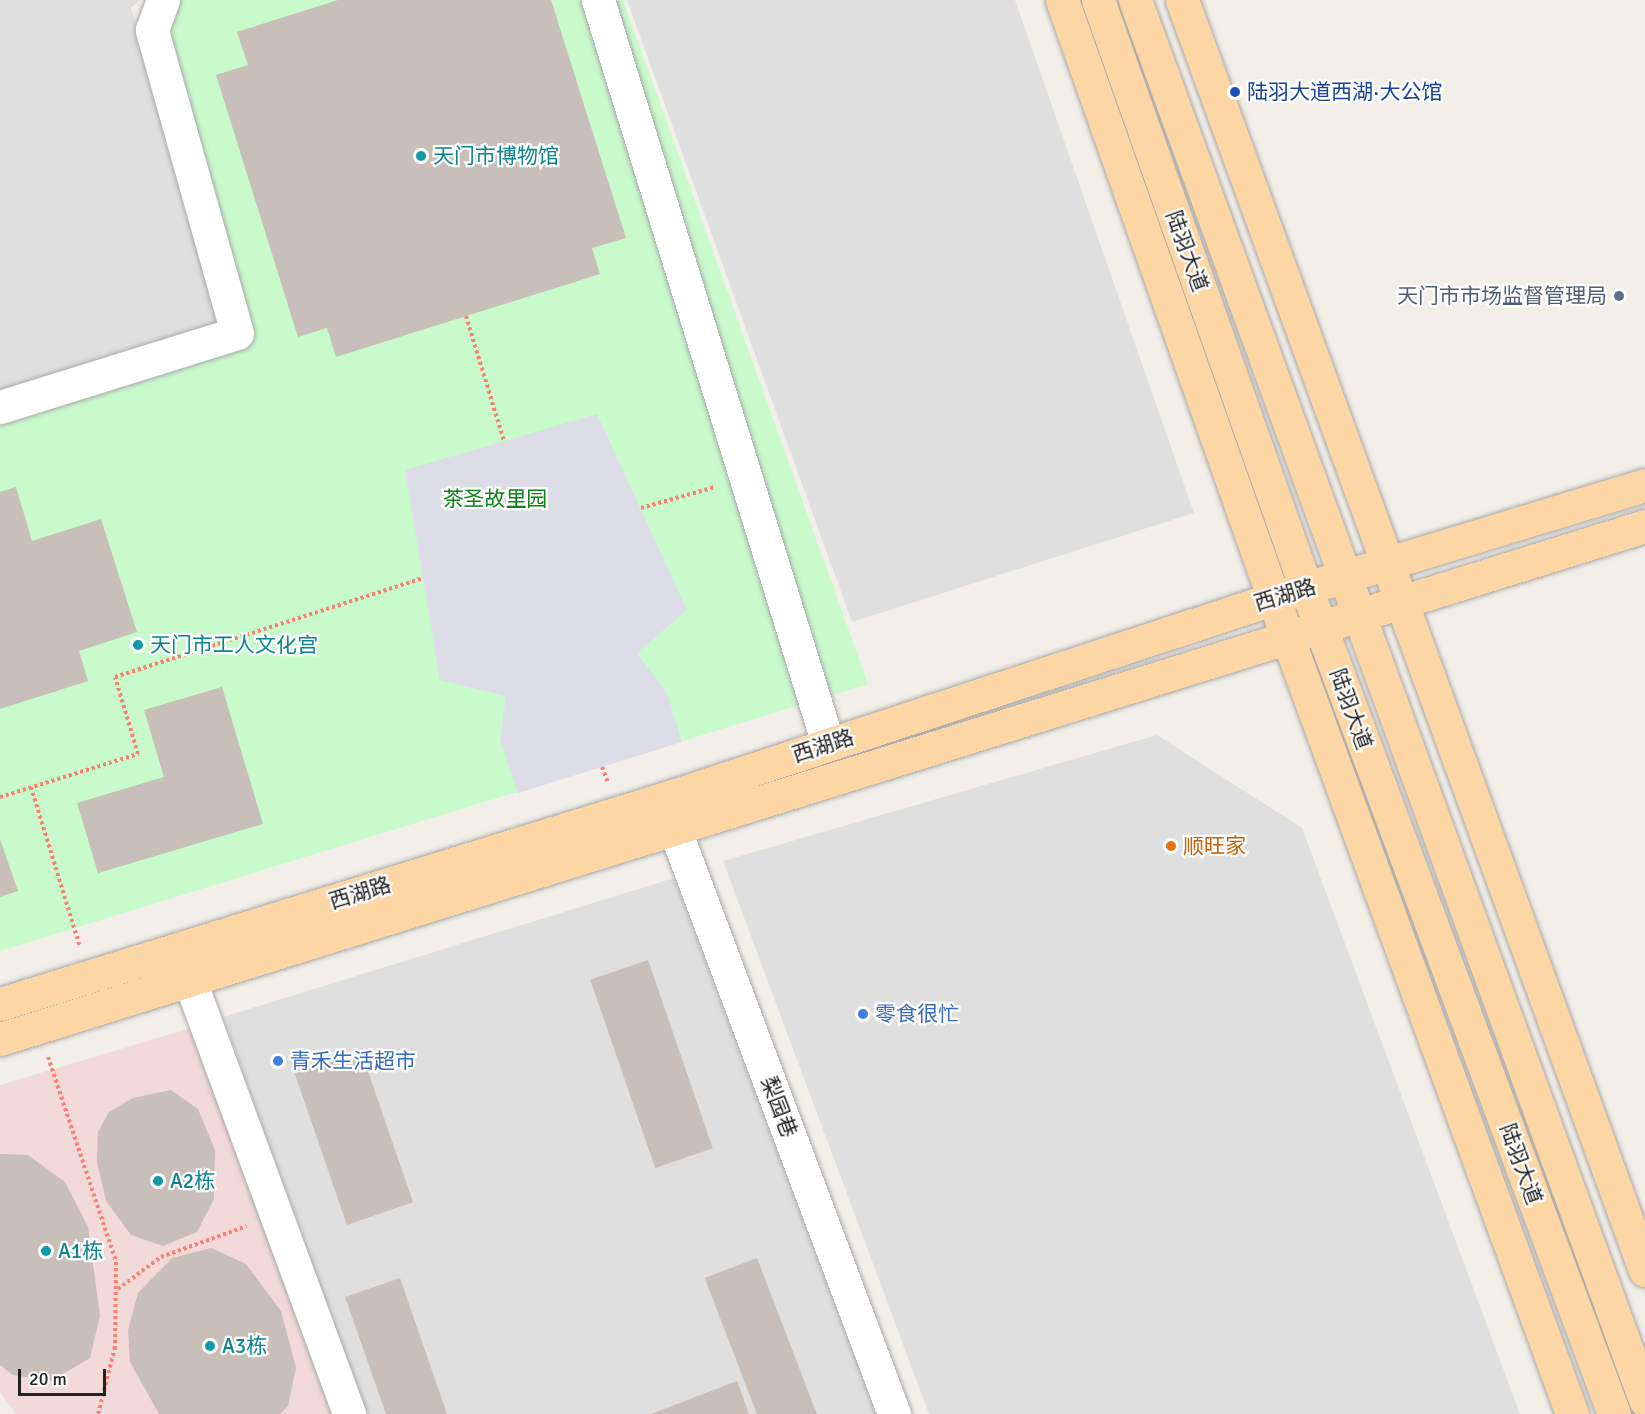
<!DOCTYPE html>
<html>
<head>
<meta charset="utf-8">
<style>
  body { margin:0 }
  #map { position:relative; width:1645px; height:1414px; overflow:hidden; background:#f2efe9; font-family:Signika,"Noto Sans SC",sans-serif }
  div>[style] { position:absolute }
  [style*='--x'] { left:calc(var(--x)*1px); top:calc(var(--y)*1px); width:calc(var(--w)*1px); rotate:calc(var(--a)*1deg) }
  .residential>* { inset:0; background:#e0dfdf }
  .commercial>* { inset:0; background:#f2dad9 }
  .park>* { inset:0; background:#c8facc }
  .plaza>* { inset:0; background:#dddde8 }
  .building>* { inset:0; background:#c7bfb8; transform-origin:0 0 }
  .path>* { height:4px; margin-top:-2px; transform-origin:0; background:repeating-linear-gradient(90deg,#fa8072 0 3px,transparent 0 6px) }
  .roads { filter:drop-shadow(0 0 2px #a9a9a9) drop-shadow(0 0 2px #a9a9a9) }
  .minor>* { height:33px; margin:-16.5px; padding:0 16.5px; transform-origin:16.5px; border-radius:16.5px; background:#fff }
  .major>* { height:33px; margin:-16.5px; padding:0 16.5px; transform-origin:16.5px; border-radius:16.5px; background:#fcd6a4 }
  .dots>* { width:16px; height:16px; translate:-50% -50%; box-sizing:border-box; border:3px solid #fff; border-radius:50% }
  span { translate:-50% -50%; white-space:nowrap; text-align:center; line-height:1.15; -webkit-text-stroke:4.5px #fff; paint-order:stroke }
  .transit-label { font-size:21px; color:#164399 }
  .left { translate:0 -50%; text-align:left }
  .culture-label { font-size:21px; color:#0d838f }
  .street-label { font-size:21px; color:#222 }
  .service-label { font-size:21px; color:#4e5e75 }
  .right { translate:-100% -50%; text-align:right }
  .park-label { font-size:21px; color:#0c8416 }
  .food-label { font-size:21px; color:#c56008 }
  .shop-label { font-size:21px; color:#366cbe }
  .scale { position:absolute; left:18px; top:1369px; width:88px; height:27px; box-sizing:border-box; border:3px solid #222; border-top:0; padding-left:8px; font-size:18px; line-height:21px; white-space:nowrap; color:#222; -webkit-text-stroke:4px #fff; paint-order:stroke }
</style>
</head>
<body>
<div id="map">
  <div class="residential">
    <div style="clip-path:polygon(0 0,140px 0,131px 8px,223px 324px,0 393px)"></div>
    <div style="clip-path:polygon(627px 0,1015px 0,1194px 513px,852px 622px)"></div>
    <div style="clip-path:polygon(1157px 735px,1302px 828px,1520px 1414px,929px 1414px,723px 861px)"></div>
    <div style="clip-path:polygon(674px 878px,876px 1414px,367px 1414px,223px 1017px)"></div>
  </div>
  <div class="commercial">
    <div style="clip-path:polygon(191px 1028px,334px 1414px,16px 1414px,0 1392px,0 1085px)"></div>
  </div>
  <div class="park">
    <div style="clip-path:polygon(158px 0,623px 0,868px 684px,0 951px,0 422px,255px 339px)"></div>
  </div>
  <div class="plaza">
    <div style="clip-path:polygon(597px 414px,687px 610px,637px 653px,667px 693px,682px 742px,518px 793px,500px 741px,506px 696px,440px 680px,405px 470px)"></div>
  </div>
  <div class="building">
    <div style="clip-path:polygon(338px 0,551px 0,626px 238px,592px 248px,600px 274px,336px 357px,327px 328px,298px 337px,216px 75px,248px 65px,237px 32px)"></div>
    <div style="clip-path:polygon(16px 487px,32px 541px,101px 519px,137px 632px,79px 651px,88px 681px,0 709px,0 492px)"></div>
    <div style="clip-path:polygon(222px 687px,263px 824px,98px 873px,77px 803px,164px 777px,144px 710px)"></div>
    <div style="clip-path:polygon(0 839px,18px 891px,0 897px)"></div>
    <div style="left:648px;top:960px;width:199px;height:61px;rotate:71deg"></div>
    <div style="left:361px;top:1051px;width:160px;height:70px;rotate:71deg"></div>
    <div style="clip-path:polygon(171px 1090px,198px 1109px,215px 1150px,214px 1199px,197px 1232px,163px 1246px,131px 1235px,106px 1201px,97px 1162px,98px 1132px,109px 1112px,133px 1098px)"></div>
    <div style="clip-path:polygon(0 1154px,28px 1155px,65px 1182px,88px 1227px,100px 1316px,90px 1358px,51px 1381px,13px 1375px,0 1365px)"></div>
    <div style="clip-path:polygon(211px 1248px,246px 1264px,281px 1311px,296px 1368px,288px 1406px,280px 1414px,159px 1414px,130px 1362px,128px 1330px,138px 1293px,172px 1258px)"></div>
    <div style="left:757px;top:1258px;width:167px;height:56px;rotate:69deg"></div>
    <div style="clip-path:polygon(400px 1278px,447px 1414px,386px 1414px,345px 1297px)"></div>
    <div style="clip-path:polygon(737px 1381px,749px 1414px,651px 1414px)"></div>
  </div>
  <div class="path">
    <div style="--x:466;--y:316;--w:131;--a:73.1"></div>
    <div style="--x:641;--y:508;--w:77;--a:-15.8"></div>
    <div style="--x:602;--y:767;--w:17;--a:69"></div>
    <div style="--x:31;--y:787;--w:167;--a:73"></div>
    <div style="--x:0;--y:797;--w:145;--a:-17.3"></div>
    <div style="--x:138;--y:754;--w:80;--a:-106.6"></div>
    <div style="--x:115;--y:677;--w:324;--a:-17.8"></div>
    <div style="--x:48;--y:1057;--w:216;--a:71.6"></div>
    <div style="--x:116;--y:1262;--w:85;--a:90.7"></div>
    <div style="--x:115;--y:1347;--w:69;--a:104.2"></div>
    <div style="--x:118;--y:1289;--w:54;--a:-36.7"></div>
    <div style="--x:161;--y:1257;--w:91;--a:-19.8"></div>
  </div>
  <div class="roads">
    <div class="minor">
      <div style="--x:598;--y:0;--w:779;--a:72.82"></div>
      <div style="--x:0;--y:407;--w:248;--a:-17.3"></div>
      <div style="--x:237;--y:333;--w:315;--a:-105.7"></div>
      <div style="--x:152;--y:30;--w:32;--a:-70"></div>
      <div style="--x:664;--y:801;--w:655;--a:69.43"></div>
      <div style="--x:190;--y:981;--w:461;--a:69.8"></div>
    </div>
    <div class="major">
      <div style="--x:1062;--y:0;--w:675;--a:70.52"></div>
      <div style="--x:1287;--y:636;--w:829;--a:69.88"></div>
      <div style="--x:1098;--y:0;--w:624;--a:70.52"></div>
      <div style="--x:1306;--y:588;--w:882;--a:69.55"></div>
      <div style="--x:1135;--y:0;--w:1490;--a:69.98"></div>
      <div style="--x:1182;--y:0;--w:1352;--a:69.97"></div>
      <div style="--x:0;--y:1004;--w:694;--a:-17.18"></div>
      <div style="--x:663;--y:799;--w:677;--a:-18.17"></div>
      <div style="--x:1306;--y:588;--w:354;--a:-16.9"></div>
      <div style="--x:0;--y:1039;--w:1723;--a:-17.32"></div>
    </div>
  </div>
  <div class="dots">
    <div style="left:1235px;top:92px;background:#1a4fb4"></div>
    <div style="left:421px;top:156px;background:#0f9aa8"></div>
    <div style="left:1619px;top:296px;background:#5c6f8a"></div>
    <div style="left:138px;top:645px;background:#0f9aa8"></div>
    <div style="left:1171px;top:846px;background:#e8710a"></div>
    <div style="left:863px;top:1014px;background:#3f7fe0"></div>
    <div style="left:278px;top:1061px;background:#3f7fe0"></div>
    <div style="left:158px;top:1181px;background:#0f9aa8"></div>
    <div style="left:46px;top:1251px;background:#0f9aa8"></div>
    <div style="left:210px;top:1346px;background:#0f9aa8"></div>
  </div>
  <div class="transit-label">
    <span class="left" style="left:1247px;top:92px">陆羽大道西湖·大公馆</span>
  </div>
  <div class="culture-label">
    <span class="left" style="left:433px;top:156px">天门市博物馆</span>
    <span class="left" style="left:150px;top:645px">天门市工人文化宫</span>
    <span class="left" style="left:170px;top:1181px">A2栋</span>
    <span class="left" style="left:58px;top:1251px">A1栋</span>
    <span class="left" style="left:222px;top:1346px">A3栋</span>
  </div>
  <div class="street-label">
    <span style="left:1187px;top:251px;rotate:70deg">陆羽大道</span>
    <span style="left:1285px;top:595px;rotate:-17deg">西湖路</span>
    <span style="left:1351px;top:709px;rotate:70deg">陆羽大道</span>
    <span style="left:823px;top:746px;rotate:-18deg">西湖路</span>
    <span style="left:360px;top:893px;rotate:-17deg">西湖路</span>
    <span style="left:779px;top:1107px;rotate:69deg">梨园巷</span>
    <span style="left:1521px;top:1164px;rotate:70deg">陆羽大道</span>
  </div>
  <div class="service-label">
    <span class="right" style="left:1607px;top:296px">天门市市场监督管理局</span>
  </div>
  <div class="park-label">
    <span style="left:495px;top:499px">茶圣故里园</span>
  </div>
  <div class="food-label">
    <span class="left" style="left:1183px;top:846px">顺旺家</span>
  </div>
  <div class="shop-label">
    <span class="left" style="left:875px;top:1014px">零食很忙</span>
    <span class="left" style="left:290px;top:1061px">青禾生活超市</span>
  </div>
  <div class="scale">20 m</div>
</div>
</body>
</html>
